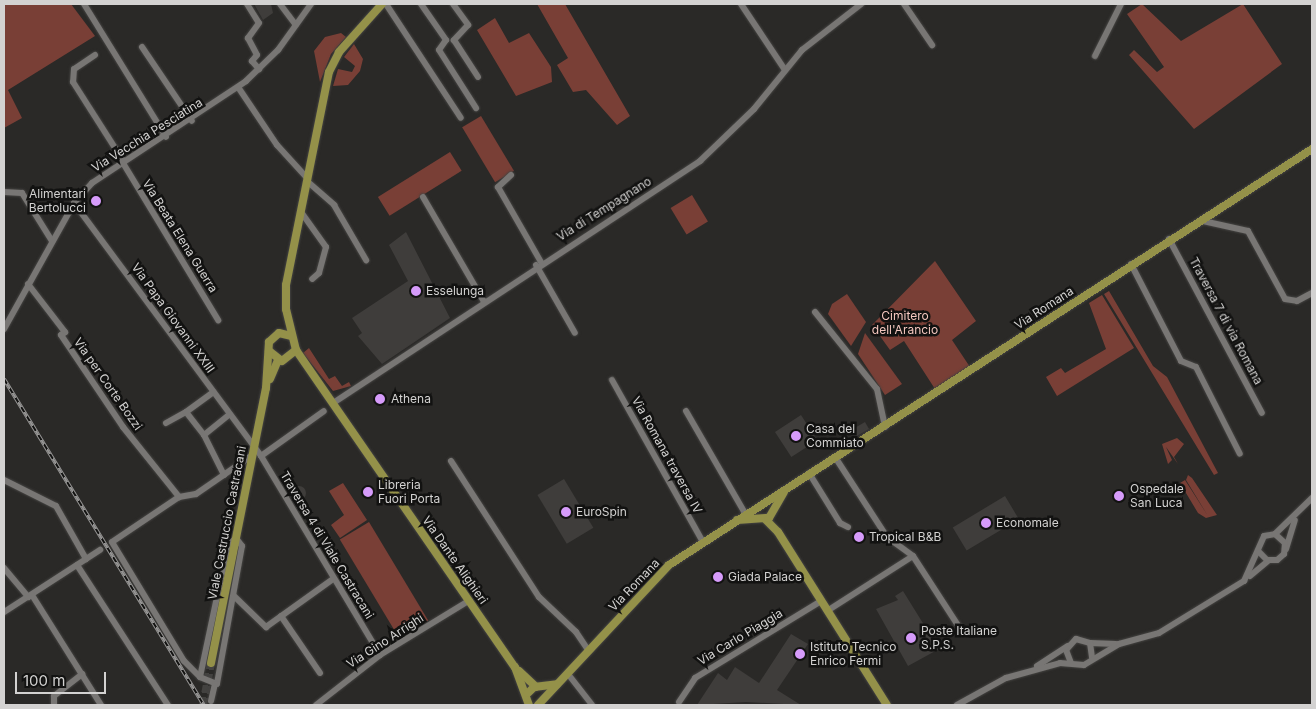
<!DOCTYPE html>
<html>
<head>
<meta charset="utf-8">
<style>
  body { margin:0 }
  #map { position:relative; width:1316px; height:709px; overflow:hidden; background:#2a2927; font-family:Inter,sans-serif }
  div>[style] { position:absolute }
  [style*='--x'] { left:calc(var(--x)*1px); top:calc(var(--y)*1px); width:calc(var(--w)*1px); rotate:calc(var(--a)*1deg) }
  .green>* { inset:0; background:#793f36; transform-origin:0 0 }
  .building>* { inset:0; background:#3f3d3b; transform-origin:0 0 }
  .round { border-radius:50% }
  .major-tunnel>* { height:8px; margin-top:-4px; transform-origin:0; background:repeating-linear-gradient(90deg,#434240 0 8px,transparent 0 12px) }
  .roads { filter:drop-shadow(0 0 1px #454442) drop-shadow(0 0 1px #454442) }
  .minor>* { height:6px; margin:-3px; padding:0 3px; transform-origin:3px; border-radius:3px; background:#787674 }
  .major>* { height:8px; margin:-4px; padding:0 4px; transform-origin:4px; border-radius:4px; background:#949149 }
  .rail>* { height:4px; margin-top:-2px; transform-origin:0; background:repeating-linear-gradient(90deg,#121211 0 5.5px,#969594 0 11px); box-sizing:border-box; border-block:1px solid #969594 }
  .dots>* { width:14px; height:14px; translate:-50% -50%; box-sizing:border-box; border:2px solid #121211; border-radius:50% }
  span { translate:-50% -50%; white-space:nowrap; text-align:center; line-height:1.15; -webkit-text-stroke:5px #121211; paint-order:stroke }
  .street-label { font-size:12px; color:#d3d2d1 }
  .poi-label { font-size:12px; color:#d3d2d1 }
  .right { translate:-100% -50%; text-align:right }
  .left { translate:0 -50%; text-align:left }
  .park-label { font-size:12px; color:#f4c7bf }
  .frame { position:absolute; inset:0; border:5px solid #d3d2d1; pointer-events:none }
  .scale { position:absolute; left:15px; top:672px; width:91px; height:22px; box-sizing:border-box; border:2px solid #d3d2d1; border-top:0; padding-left:6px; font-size:15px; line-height:18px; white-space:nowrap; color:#d3d2d1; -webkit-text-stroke:4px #121211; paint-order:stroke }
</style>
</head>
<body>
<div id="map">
  <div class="green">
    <div style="clip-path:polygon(4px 4px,71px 4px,95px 36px,8px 90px,22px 118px,4px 128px)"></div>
    <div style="clip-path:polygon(537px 4px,565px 4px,630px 116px,617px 125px,586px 90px,573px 92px,557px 65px,568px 58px)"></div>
    <div style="clip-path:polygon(1142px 4px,1181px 41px,1243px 4px,1282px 64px,1194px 129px,1129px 55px,1134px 50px,1157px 72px,1164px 67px,1127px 14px)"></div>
    <div style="clip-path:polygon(495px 18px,509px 43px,529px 33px,551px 67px,552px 82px,516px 96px,477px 30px)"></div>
    <div style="clip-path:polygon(341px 33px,346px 37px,331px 54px,320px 82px,314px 51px,325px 37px)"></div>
    <div style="clip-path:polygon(354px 44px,363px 59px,360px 71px,348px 85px,333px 86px,338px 69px,352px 72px,355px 66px,344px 57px)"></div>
    <div style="left:481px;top:116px;width:64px;height:22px;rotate:59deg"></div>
    <div style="left:450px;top:152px;width:22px;height:85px;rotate:58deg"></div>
    <div style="left:692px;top:195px;width:31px;height:25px;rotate:59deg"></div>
    <div style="clip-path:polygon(935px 261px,976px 321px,952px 340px,970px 367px,935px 389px,904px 341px,890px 350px,872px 325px)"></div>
    <div style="clip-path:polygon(1109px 291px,1153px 366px,1167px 377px,1218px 473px,1214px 475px,1104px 294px)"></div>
    <div style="clip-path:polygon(847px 294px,866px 322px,851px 346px,828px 314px,832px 304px)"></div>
    <div style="clip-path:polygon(1102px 295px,1134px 348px,1057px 396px,1046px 377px,1061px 368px,1065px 373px,1106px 349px,1089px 303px)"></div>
    <div style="clip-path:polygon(865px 333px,902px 384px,885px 395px,858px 354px)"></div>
    <div style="clip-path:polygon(309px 348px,329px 379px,335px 376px,342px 386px,349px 382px,351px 386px,333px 391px,303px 353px)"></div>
    <div style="clip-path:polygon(1177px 438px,1184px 444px,1174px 457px,1178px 464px,1166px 447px,1172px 460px,1168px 464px,1162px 444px)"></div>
    <div style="clip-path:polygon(1188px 475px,1192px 478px,1217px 515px,1206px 518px,1198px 513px,1180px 483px,1185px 480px,1208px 516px,1186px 480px)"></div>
    <div style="clip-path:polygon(343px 483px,367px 520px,340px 538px,331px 525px,344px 515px,329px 491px)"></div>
    <div style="left:369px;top:522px;width:115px;height:34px;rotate:59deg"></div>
  </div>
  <div class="building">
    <div style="clip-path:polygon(254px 4px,271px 4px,273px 13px,263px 20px)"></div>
    <div style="clip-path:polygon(406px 232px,450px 318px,382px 364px,358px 336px,362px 333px,352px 318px,408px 281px,389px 245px)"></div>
    <div style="left:801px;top:415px;width:30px;height:31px;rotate:57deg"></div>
    <div style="left:865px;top:422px;width:8px;height:19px;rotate:60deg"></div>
    <div style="left:564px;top:479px;width:57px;height:31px;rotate:59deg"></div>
    <div class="round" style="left:292px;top:486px;width:14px;height:14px"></div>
    <div style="left:1005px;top:496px;width:27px;height:61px;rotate:59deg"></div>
    <div style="clip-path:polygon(903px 591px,939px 649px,908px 666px,876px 609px,898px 600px,895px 596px)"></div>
    <div style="clip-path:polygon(791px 634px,808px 644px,777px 690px,801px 705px,746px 702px,697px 705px,718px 673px,727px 680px,735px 667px,759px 683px)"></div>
  </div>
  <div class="major-tunnel">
    <div style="--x:203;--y:705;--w:43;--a:-79.2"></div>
  </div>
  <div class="roads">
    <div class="minor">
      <div style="--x:84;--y:4;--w:156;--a:58.3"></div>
      <div style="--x:247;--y:4;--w:22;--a:58"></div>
      <div style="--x:259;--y:23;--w:19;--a:126"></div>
      <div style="--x:248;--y:38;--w:19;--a:62"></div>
      <div style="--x:257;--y:55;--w:8;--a:130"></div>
      <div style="--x:252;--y:61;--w:11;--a:49"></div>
      <div style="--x:280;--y:4;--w:26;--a:53"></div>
      <div style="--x:386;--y:4;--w:136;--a:56.7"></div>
      <div style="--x:421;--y:4;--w:44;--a:55.2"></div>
      <div style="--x:446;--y:40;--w:12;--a:125"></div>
      <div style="--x:439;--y:50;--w:69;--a:57.5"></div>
      <div style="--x:453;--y:4;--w:26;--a:54"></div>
      <div style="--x:468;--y:25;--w:21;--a:133"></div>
      <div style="--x:454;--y:40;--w:44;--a:57"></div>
      <div style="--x:741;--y:4;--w:79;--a:56.3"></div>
      <div style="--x:904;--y:4;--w:50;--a:55.7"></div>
      <div style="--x:142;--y:47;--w:89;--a:56"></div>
      <div style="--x:95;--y:55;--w:25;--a:146"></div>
      <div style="--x:74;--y:69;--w:13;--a:94"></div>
      <div style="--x:73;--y:82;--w:95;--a:57.5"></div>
      <div style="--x:1095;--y:56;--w:58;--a:-63.4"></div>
      <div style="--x:238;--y:87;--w:70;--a:56.1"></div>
      <div style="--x:277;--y:145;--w:46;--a:47.6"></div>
      <div style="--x:123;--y:163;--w:184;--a:58.8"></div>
      <div style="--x:511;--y:175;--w:18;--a:137"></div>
      <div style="--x:498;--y:187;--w:86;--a:60.2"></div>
      <div style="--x:308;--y:182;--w:35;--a:41"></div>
      <div style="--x:334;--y:205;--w:64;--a:59.8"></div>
      <div style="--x:4;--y:192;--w:18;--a:3"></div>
      <div style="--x:22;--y:193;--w:57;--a:58"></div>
      <div style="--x:423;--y:197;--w:121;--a:59.8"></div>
      <div style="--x:74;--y:203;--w:315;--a:53.5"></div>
      <div style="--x:261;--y:456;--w:232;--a:59.1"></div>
      <div style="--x:301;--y:212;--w:43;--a:54.5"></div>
      <div style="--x:326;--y:247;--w:27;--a:105"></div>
      <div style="--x:319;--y:273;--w:9;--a:139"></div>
      <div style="--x:1203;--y:221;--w:46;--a:12.5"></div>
      <div style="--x:1248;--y:231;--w:77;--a:61.4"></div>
      <div style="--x:1285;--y:299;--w:12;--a:9"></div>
      <div style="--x:1297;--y:301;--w:17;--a:-28"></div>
      <div style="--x:1169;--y:239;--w:197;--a:61.9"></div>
      <div style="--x:1131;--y:264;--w:109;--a:62.7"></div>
      <div style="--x:1181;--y:361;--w:16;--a:22"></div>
      <div style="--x:1196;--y:367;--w:97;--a:63.2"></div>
      <div style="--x:536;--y:265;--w:78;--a:60.2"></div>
      <div style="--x:28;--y:284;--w:61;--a:52.4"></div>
      <div style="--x:65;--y:332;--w:5;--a:143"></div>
      <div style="--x:61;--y:335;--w:111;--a:56"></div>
      <div style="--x:123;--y:427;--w:90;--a:51.3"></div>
      <div style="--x:815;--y:312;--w:99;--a:51.2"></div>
      <div style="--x:877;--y:389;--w:39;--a:78"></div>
      <div style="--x:4;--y:329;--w:144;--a:-60.9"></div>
      <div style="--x:74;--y:203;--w:27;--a:-48"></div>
      <div style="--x:92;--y:183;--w:185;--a:-33.5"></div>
      <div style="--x:246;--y:81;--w:45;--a:-44.1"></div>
      <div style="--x:278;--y:50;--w:57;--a:-54.3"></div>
      <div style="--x:612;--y:380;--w:186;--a:60.7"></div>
      <div style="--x:333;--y:403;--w:440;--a:-33.4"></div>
      <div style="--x:700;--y:161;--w:75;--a:-43.9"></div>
      <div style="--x:754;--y:109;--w:76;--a:-50.9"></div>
      <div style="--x:802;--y:50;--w:75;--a:-37.9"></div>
      <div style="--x:686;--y:411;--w:118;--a:60"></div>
      <div style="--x:166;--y:423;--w:23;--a:-29"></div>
      <div style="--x:204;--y:435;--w:29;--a:-128"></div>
      <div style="--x:186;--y:412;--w:34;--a:-36"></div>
      <div style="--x:261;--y:456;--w:77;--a:-35.5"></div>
      <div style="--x:835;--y:457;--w:95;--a:57"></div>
      <div style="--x:887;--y:537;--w:32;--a:36"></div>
      <div style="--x:913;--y:556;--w:88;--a:57"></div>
      <div style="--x:451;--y:461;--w:162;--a:57.1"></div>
      <div style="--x:539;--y:597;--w:51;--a:43.4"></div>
      <div style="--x:576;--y:632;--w:23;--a:56"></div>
      <div style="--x:809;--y:473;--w:59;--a:58.2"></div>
      <div style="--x:840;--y:523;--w:9;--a:27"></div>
      <div style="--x:224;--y:475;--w:45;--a:-116.6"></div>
      <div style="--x:204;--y:435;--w:33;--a:-39"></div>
      <div style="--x:4;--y:480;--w:58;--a:26.6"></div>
      <div style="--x:56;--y:506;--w:61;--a:60.5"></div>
      <div style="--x:86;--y:559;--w:98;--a:147.1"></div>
      <div style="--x:1275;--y:534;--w:52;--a:-44.2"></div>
      <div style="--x:236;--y:538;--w:10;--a:53"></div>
      <div style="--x:242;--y:546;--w:140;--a:100.3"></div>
      <div style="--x:217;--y:684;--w:18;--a:-158"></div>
      <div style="--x:200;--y:677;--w:135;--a:-78"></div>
      <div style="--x:228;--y:545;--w:11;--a:-41"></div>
      <div style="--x:1286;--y:549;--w:30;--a:-73"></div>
      <div style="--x:86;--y:559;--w:17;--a:-33"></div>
      <div style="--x:77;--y:565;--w:167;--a:57"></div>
      <div style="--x:4;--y:568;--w:38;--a:50"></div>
      <div style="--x:1250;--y:576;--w:23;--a:-40"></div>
      <div style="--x:32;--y:595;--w:130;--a:57.9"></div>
      <div style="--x:234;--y:596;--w:45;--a:44.1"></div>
      <div style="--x:266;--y:627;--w:82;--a:-35.6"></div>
      <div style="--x:827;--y:611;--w:102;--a:-32.6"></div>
      <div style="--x:281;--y:616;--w:69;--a:55.6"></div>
      <div style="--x:1090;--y:643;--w:26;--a:2"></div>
      <div style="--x:1071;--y:663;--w:14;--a:-111"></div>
      <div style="--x:1066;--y:650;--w:15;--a:-48"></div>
      <div style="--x:1076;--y:639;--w:15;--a:16"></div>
      <div style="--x:1090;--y:643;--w:15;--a:82"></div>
      <div style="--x:1037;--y:666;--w:37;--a:-33"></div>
      <div style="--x:568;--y:674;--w:39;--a:52"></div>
      <div style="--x:200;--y:677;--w:23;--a:-135"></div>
      <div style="--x:184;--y:661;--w:139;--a:-121.2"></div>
      <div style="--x:112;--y:542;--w:81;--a:-33.9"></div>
      <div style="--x:179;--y:497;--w:17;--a:-10"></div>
      <div style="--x:196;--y:494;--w:67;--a:-34.6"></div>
      <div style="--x:211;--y:701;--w:17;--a:-77"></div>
      <div style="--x:679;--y:702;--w:29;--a:-56"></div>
      <div style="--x:695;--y:678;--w:148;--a:-31.4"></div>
      <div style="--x:54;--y:705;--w:9;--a:-90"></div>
      <div style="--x:54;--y:696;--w:36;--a:-38"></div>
      <div style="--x:316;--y:705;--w:81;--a:-38"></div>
      <div style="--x:380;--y:655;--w:105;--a:-31.4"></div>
      <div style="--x:957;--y:705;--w:56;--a:-28.9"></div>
      <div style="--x:1006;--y:678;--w:56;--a:-15.5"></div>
      <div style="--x:1060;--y:663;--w:24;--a:5"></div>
      <div style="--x:1084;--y:665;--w:41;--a:-31"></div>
      <div style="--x:1119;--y:644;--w:41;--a:-15.4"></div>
      <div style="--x:1159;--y:633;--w:100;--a:-31.5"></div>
      <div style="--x:1244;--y:581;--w:49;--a:-66"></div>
      <div style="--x:1264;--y:536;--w:11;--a:-10"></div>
      <div style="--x:1275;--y:534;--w:13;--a:42"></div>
      <div style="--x:1285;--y:543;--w:11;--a:95"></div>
      <div style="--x:1284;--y:554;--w:9;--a:139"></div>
      <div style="--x:1277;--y:560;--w:10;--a:180"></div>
      <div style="--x:1267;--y:560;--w:11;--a:-135"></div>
    </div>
    <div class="major">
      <div style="--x:296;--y:350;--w:385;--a:55.4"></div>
      <div style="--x:515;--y:667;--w:40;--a:69.8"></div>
      <div style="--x:269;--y:351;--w:16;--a:38"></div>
      <div style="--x:282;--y:361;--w:18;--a:-38"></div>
      <div style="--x:296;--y:350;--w:42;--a:-103.7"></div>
      <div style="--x:286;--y:309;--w:24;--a:-90"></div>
      <div style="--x:286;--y:285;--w:217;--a:-78.6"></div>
      <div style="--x:329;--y:72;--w:22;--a:-63"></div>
      <div style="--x:339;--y:52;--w:64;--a:-48.1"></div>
      <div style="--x:270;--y:379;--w:21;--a:-67"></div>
      <div style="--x:765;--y:519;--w:18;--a:45"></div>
      <div style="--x:778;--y:532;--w:204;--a:57.8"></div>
      <div style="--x:737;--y:520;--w:32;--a:-4"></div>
      <div style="--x:769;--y:518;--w:30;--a:-60"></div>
      <div style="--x:211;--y:663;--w:280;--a:-78.7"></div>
      <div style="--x:266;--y:388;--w:46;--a:-86.3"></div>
      <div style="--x:269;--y:342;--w:13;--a:-42"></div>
      <div style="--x:279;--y:333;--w:12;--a:14"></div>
      <div style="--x:519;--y:671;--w:23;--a:43"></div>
      <div style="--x:528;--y:693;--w:8;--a:-45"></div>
      <div style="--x:534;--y:687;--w:23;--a:-7"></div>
      <div style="--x:538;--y:705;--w:192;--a:-46.9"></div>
      <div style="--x:669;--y:565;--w:766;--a:-32.9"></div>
    </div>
  </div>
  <div class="rail">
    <div style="--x:4;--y:379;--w:382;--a:58.5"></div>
  </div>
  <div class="dots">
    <div style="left:96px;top:201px;background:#d69bfa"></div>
    <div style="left:416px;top:291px;background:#d69bfa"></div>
    <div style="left:380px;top:399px;background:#d69bfa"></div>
    <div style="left:796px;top:436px;background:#d69bfa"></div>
    <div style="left:368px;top:492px;background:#d69bfa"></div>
    <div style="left:1119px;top:496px;background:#d69bfa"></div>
    <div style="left:566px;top:512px;background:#d69bfa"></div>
    <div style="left:986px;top:523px;background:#d69bfa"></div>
    <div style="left:859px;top:537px;background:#d69bfa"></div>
    <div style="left:718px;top:577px;background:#d69bfa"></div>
    <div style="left:911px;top:638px;background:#d69bfa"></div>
    <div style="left:800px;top:654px;background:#d69bfa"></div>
  </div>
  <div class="street-label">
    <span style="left:147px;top:135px;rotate:-32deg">Via Vecchia Pesciatina</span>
    <span style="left:604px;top:209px;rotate:-32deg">Via di Tempagnano</span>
    <span style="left:180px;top:236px;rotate:58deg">Via Beata Elena Guerra</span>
    <span style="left:1044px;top:308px;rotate:-33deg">Via Romana</span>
    <span style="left:173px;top:318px;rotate:54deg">Via Papa Giovanni XXIII</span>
    <span style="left:1226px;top:321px;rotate:62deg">Traversa 7 di via Romana</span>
    <span style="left:108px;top:384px;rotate:55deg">Via per Corte Bozzi</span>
    <span style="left:667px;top:455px;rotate:61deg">Via Romana traversa IV</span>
    <span style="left:227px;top:523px;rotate:-79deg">Viale Castruccio Castracani</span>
    <span style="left:327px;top:545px;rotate:59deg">Traversa 4 di Viale Castracani</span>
    <span style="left:455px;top:560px;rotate:55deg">Via Dante Alighieri</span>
    <span style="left:634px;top:585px;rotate:-46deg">Via Romana</span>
    <span style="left:740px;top:637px;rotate:-31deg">Via Carlo Piaggia</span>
    <span style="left:385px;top:641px;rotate:-33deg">Via Gino Arrighi</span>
  </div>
  <div class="poi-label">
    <span class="right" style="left:86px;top:201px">Alimentari<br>Bertolucci</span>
    <span class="left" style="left:426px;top:291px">Esselunga</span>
    <span class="left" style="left:391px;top:399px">Athena</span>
    <span class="left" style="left:806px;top:436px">Casa del<br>Commiato</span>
    <span class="left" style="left:378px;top:492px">Libreria<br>Fuori Porta</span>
    <span class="left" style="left:1130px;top:496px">Ospedale<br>San Luca</span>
    <span class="left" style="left:576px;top:512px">EuroSpin</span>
    <span class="left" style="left:996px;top:523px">Economale</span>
    <span class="left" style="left:869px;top:537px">Tropical B&amp;B</span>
    <span class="left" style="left:728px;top:577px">Giada Palace</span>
    <span class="left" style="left:921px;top:638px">Poste Italiane<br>S.P.S.</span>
    <span class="left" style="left:810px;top:654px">Istituto Tecnico<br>Enrico Fermi</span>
  </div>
  <div class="park-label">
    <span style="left:905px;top:323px">Cimitero<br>dell'Arancio</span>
  </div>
  <div class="frame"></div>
  <div class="scale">100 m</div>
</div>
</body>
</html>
